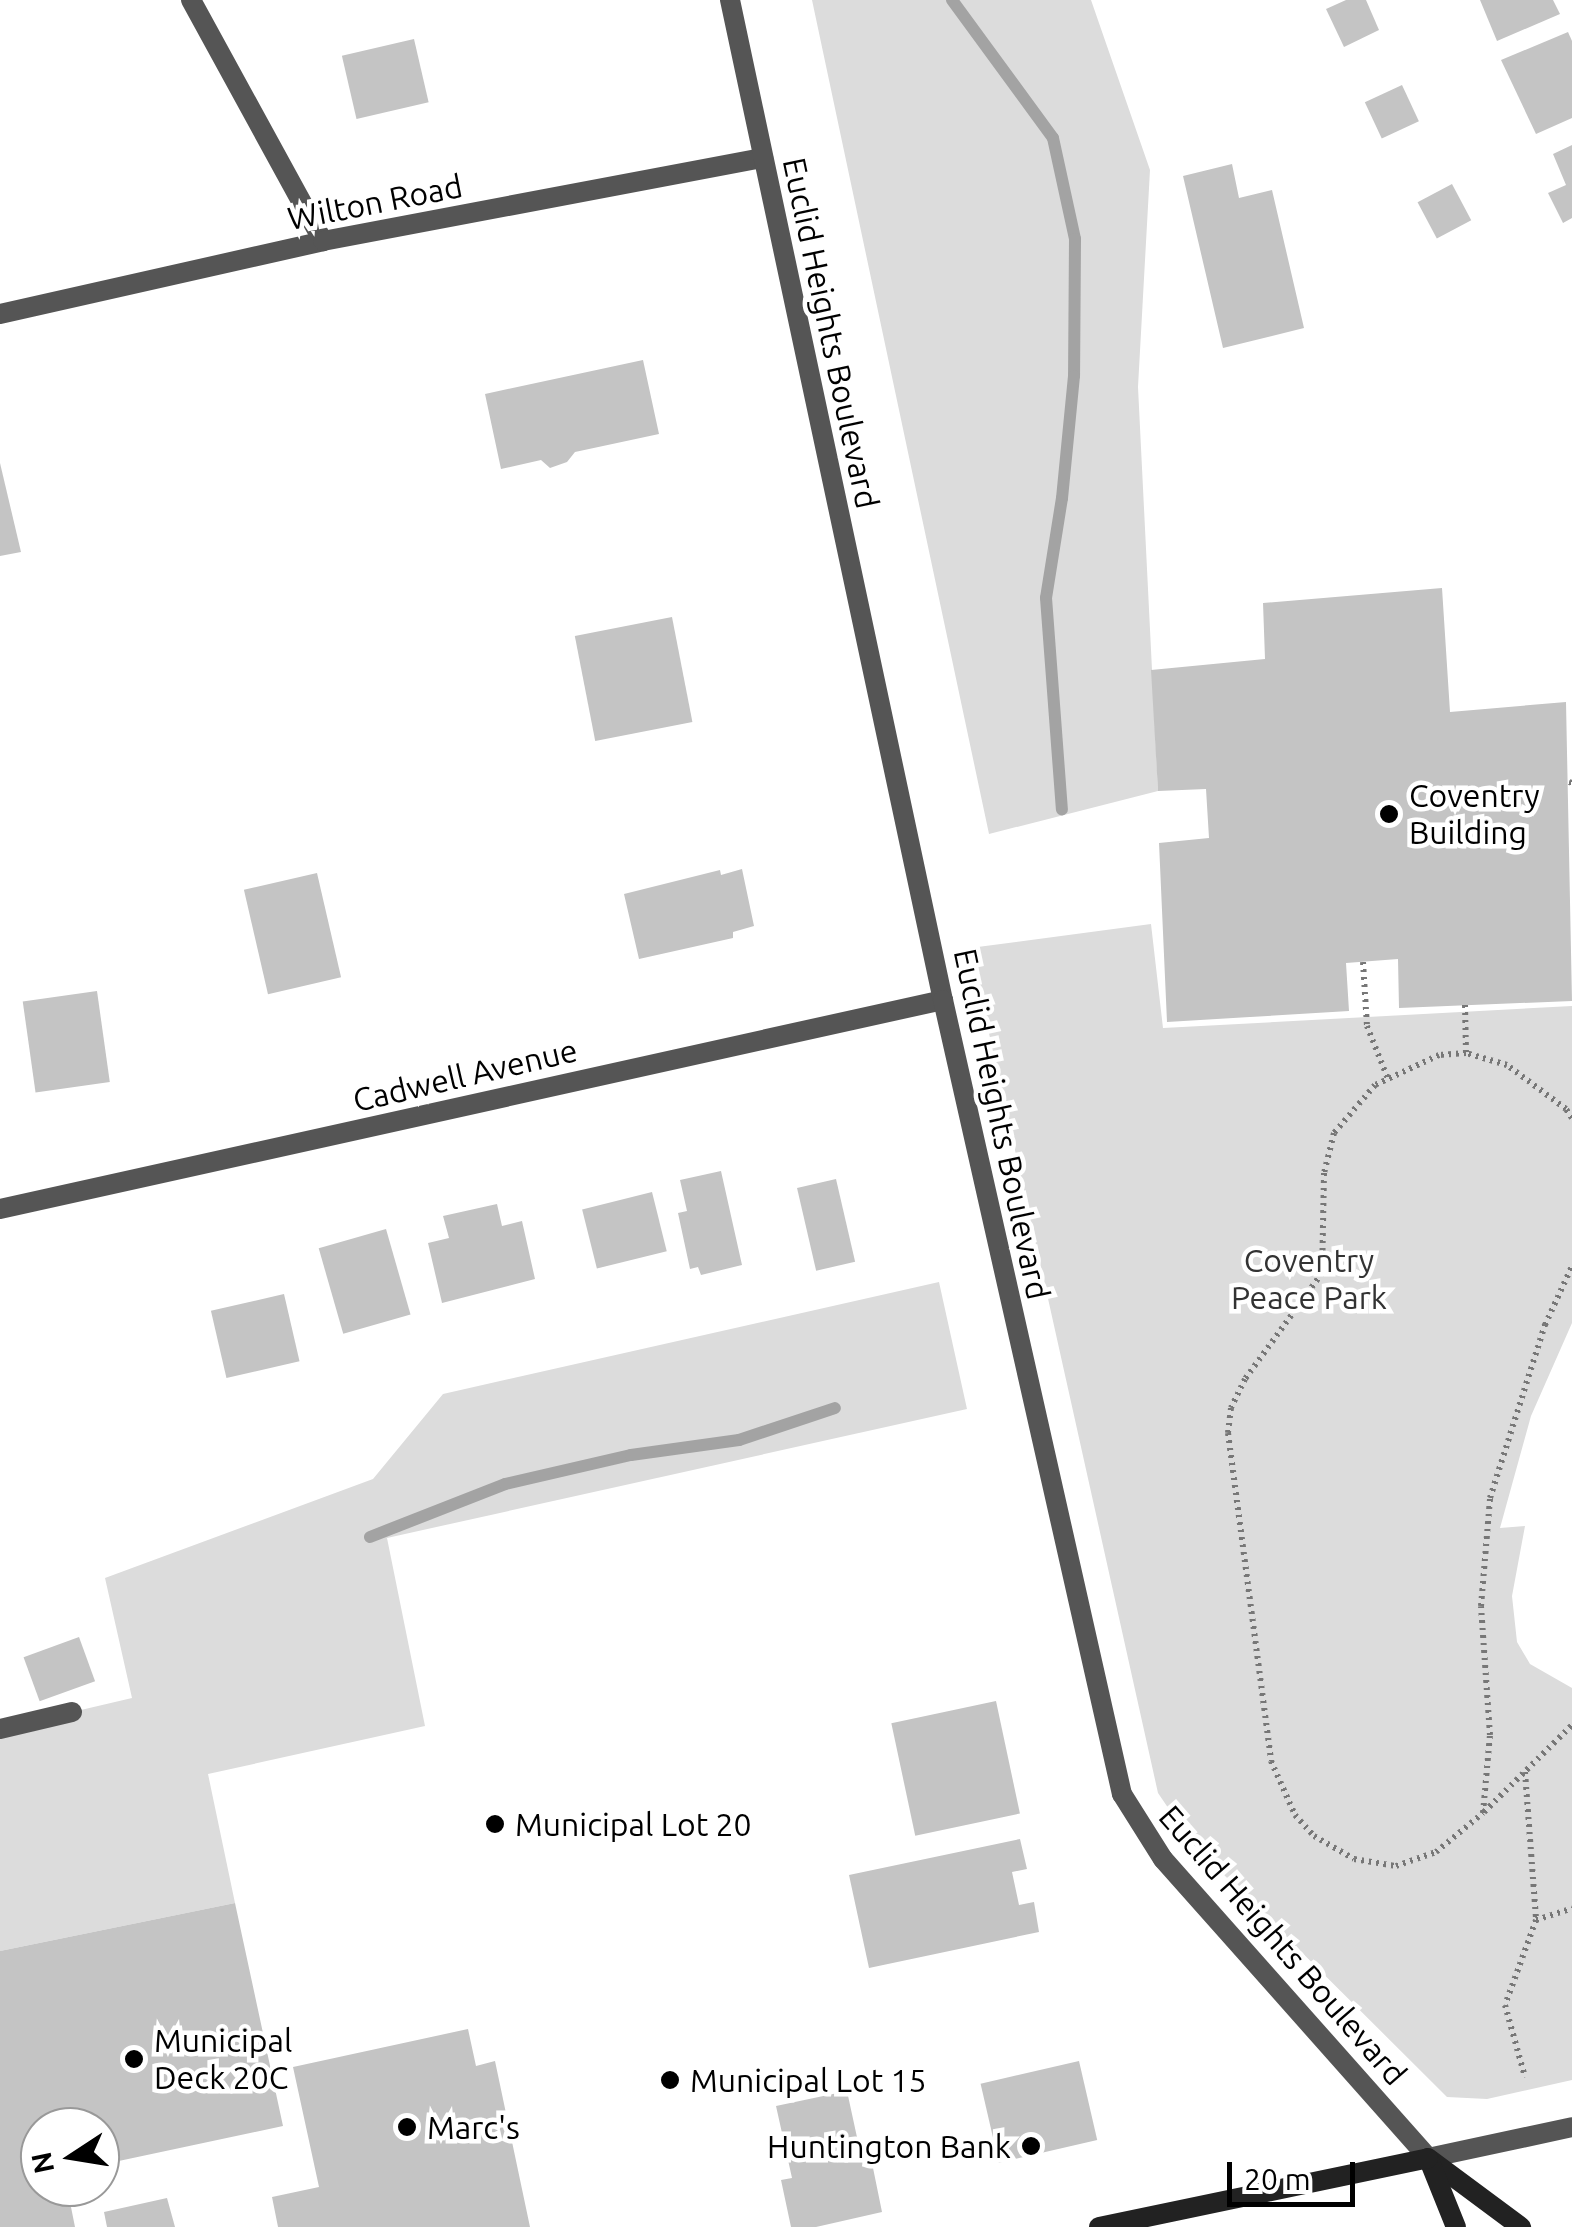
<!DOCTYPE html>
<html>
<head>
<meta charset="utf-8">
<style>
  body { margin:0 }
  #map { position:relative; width:1572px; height:2227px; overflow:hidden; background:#fff; font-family:Ubuntu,sans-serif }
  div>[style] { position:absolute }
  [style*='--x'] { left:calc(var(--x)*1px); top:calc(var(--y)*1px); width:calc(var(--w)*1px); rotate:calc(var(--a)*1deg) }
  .green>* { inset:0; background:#dcdcdc }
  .stream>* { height:12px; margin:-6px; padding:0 6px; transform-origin:6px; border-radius:6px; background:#a3a3a3 }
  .building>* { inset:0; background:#c4c4c4; transform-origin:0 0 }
  .path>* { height:6px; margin-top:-3px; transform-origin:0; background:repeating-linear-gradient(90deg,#777 0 2.5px,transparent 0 7.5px) }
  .service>* { height:20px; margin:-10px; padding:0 10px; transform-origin:10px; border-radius:10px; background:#555 }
  .minor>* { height:20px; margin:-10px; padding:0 10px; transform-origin:10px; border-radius:10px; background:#555 }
  .tertiary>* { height:20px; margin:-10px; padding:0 10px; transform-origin:10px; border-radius:10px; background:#555 }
  .secondary>* { height:20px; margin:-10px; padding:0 10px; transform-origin:10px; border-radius:10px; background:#222 }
  .dots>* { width:28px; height:28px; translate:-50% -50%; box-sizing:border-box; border:5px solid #fff; border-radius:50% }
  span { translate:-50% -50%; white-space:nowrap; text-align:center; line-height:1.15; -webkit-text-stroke:9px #fff; paint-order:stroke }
  .street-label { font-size:32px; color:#000 }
  .poi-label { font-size:32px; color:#000 }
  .left { translate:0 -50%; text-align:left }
  .right { translate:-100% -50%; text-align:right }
  .park-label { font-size:32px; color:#333 }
  .north { position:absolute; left:20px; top:2107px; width:100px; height:100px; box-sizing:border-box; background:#fff; border:2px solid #999; border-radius:50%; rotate:258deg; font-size:28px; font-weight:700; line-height:40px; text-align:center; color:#000 }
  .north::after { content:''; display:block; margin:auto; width:35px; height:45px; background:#000; clip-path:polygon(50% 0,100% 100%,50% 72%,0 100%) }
  .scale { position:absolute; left:1227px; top:2162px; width:128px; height:45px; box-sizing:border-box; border:5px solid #000; border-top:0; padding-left:12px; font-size:30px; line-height:35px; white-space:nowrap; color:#000; -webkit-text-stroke:8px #fff; paint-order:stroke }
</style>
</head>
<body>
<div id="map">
  <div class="green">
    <div style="clip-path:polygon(812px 0,1091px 0,1150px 170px,1138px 387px,1158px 791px,989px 834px)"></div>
    <div style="clip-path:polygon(1151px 924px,1163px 1028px,1572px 1006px,1572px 1323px,1531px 1416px,1500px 1528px,1525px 1526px,1512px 1596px,1517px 1642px,1530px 1664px,1572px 1688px,1572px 2080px,1487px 2099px,1447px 2097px,1192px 1843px,1158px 1793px,970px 948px)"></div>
    <div style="clip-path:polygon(939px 1282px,967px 1409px,387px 1538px,425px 1726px,208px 1774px,235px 1903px,0 1951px,0 1729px,132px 1698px,105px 1578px,373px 1479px,443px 1394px)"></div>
  </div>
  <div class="stream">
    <div style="--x:952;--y:0;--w:171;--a:53.8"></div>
    <div style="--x:1053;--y:138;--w:103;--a:77.7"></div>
    <div style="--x:1075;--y:239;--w:137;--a:90.4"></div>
    <div style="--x:1074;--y:376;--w:123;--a:95.6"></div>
    <div style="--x:1062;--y:498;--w:101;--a:99.1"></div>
    <div style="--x:1046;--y:598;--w:212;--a:85.7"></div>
    <div style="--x:370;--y:1537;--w:145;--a:-21.4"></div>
    <div style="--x:505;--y:1484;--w:129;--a:-13"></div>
    <div style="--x:631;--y:1455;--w:109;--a:-7.9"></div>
    <div style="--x:739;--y:1440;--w:101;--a:-18.4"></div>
  </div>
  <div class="building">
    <div style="clip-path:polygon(1346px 0,1366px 0,1379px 30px,1344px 47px,1326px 9px)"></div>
    <div style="clip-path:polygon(1480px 0,1553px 0,1560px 14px,1497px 41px)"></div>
    <div style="clip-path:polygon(1568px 32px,1572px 41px,1572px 118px,1536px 134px,1501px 60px)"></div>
    <div style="left:414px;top:39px;width:65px;height:74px;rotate:77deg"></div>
    <div style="left:1402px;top:85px;width:40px;height:41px;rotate:65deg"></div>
    <div style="clip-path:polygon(1572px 145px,1572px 218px,1563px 223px,1548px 193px,1566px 185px,1553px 154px)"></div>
    <div style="clip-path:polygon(1232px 164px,1239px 198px,1272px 190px,1304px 328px,1223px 348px,1183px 176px)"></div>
    <div style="left:1452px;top:184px;width:41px;height:39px;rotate:62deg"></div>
    <div style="clip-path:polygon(643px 360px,659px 434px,575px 452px,567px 462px,550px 468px,541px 460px,501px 469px,485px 394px)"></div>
    <div style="clip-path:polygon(0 463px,21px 552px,0 556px)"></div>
    <div style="clip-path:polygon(1442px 588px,1450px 712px,1566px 702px,1572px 1001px,1399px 1008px,1398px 959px,1346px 963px,1349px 1011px,1167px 1022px,1159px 843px,1209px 838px,1206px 789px,1158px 791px,1151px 670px,1265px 659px,1263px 603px)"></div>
    <div style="left:672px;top:617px;width:107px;height:99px;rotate:79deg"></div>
    <div style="clip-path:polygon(742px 869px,754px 926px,733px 932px,733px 938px,639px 959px,624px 894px,720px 870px,721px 875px)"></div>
    <div style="left:317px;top:873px;width:107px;height:75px;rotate:77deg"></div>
    <div style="left:97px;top:991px;width:92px;height:75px;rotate:82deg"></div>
    <div style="clip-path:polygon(721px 1171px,742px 1265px,701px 1275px,698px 1267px,690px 1269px,678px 1213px,687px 1211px,680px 1180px)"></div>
    <div style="left:836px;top:1179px;width:85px;height:40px;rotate:77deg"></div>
    <div style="left:652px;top:1192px;width:61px;height:72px;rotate:76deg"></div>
    <div style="clip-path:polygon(497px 1204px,502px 1226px,522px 1221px,535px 1279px,442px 1303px,428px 1243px,449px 1238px,443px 1216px)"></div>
    <div style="left:386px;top:1229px;width:89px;height:70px;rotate:74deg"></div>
    <div style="left:284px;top:1294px;width:69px;height:75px;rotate:77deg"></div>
    <div style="left:79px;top:1637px;width:47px;height:59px;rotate:70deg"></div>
    <div style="left:996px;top:1701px;width:115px;height:107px;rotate:78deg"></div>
    <div style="clip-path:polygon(1020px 1839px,1027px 1869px,1012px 1872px,1019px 1905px,1034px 1902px,1039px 1932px,869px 1968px,849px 1875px)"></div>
    <div style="clip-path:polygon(235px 1903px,283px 2126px,100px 2165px,100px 2127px,40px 2127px,40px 2187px,67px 2187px,75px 2227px,0 2227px,0 1951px)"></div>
    <div style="clip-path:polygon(468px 2029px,476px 2066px,495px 2061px,530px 2227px,278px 2227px,272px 2197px,319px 2187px,293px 2067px)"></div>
    <div style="left:1079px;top:2061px;width:81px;height:101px;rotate:77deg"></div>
    <div style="clip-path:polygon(847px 2091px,863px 2165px,872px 2163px,882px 2212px,816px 2227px,791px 2227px,781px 2180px,792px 2178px,776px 2106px)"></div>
    <div style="clip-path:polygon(167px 2198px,175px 2227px,107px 2227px,104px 2212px)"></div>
  </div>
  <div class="path">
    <div style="--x:1569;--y:782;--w:3;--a:18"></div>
    <div style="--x:1363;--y:962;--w:64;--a:86.4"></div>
    <div style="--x:1367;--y:1026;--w:57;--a:68.4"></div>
    <div style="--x:1465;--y:1005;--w:48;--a:88.8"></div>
    <div style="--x:1572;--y:1118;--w:11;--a:-124"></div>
    <div style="--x:1566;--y:1109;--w:74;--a:-143.3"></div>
    <div style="--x:1507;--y:1065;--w:43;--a:-163.7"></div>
    <div style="--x:1466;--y:1053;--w:27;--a:176"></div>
    <div style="--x:1439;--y:1055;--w:71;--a:154.9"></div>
    <div style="--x:1375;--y:1085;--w:63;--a:130.5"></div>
    <div style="--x:1334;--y:1133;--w:41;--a:104"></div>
    <div style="--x:1324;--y:1173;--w:100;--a:91.1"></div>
    <div style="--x:1322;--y:1273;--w:131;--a:126"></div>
    <div style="--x:1245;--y:1379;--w:32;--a:116"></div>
    <div style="--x:1231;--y:1408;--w:25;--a:97"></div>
    <div style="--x:1228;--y:1433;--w:331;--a:82.5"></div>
    <div style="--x:1271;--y:1761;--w:59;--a:66"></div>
    <div style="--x:1295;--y:1815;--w:28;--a:48"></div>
    <div style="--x:1314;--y:1836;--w:46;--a:29.9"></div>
    <div style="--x:1354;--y:1859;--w:43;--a:9.5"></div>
    <div style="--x:1396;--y:1866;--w:42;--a:-19.3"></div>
    <div style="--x:1436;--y:1852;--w:61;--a:-39.7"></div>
    <div style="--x:1483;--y:1813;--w:78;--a:-84.9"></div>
    <div style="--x:1490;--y:1735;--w:129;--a:-94"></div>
    <div style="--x:1481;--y:1606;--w:108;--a:-85.2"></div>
    <div style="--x:1490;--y:1498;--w:182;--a:-72.4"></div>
    <div style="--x:1545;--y:1325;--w:65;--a:-65.4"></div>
    <div style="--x:1525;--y:1772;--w:148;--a:85.7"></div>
    <div style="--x:1536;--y:1920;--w:90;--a:110"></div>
    <div style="--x:1505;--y:2005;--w:75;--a:74.5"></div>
    <div style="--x:1484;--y:1812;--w:124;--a:-44.7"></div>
    <div style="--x:1536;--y:1920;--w:38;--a:-18"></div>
  </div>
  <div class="service">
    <div style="--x:0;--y:1729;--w:74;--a:-13.3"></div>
  </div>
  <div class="minor">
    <div style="--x:191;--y:0;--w:275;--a:61.3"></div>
    <div style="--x:0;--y:314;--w:331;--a:-12.7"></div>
    <div style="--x:323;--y:241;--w:448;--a:-10.7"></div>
    <div style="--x:0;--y:1209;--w:966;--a:-12.5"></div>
  </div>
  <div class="tertiary">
    <div style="--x:730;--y:0;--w:1022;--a:77.98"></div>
    <div style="--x:943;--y:1000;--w:814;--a:77.3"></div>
    <div style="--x:1122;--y:1794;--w:77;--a:57.8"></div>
    <div style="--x:1163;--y:1859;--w:400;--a:48.4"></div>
    <div style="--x:1428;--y:2158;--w:147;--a:-12.1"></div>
  </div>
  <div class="secondary">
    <div style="--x:1428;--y:2158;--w:116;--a:36.6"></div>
    <div style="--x:1429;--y:2160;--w:72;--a:68.1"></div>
    <div style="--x:1099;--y:2227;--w:336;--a:-11.8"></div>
  </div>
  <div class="dots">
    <div style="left:1389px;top:814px;background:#000"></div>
    <div style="left:495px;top:1824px;background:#000"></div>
    <div style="left:134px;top:2059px;background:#000"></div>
    <div style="left:670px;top:2080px;background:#000"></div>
    <div style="left:407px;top:2127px;background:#000"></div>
    <div style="left:1031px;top:2146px;background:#000"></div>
  </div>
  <div class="street-label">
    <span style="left:375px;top:202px;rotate:-11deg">Wilton Road</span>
    <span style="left:831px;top:333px;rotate:78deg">Euclid Heights Boulevard</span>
    <span style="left:465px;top:1075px;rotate:-13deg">Cadwell Avenue</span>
    <span style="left:1002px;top:1124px;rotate:78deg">Euclid Heights Boulevard</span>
    <span style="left:1283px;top:1945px;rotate:49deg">Euclid Heights Boulevard</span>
  </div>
  <div class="poi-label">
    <span class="left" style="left:1409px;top:814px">Coventry<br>Building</span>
    <span class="left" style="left:515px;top:1824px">Municipal Lot 20</span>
    <span class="left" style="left:154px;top:2059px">Municipal<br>Deck 20C</span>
    <span class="left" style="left:690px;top:2080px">Municipal Lot 15</span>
    <span class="left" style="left:427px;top:2127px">Marc's</span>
    <span class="right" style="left:1011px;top:2146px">Huntington Bank</span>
  </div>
  <div class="park-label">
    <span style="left:1309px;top:1279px">Coventry<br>Peace Park</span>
  </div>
  <div class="north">N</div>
  <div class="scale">20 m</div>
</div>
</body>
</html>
